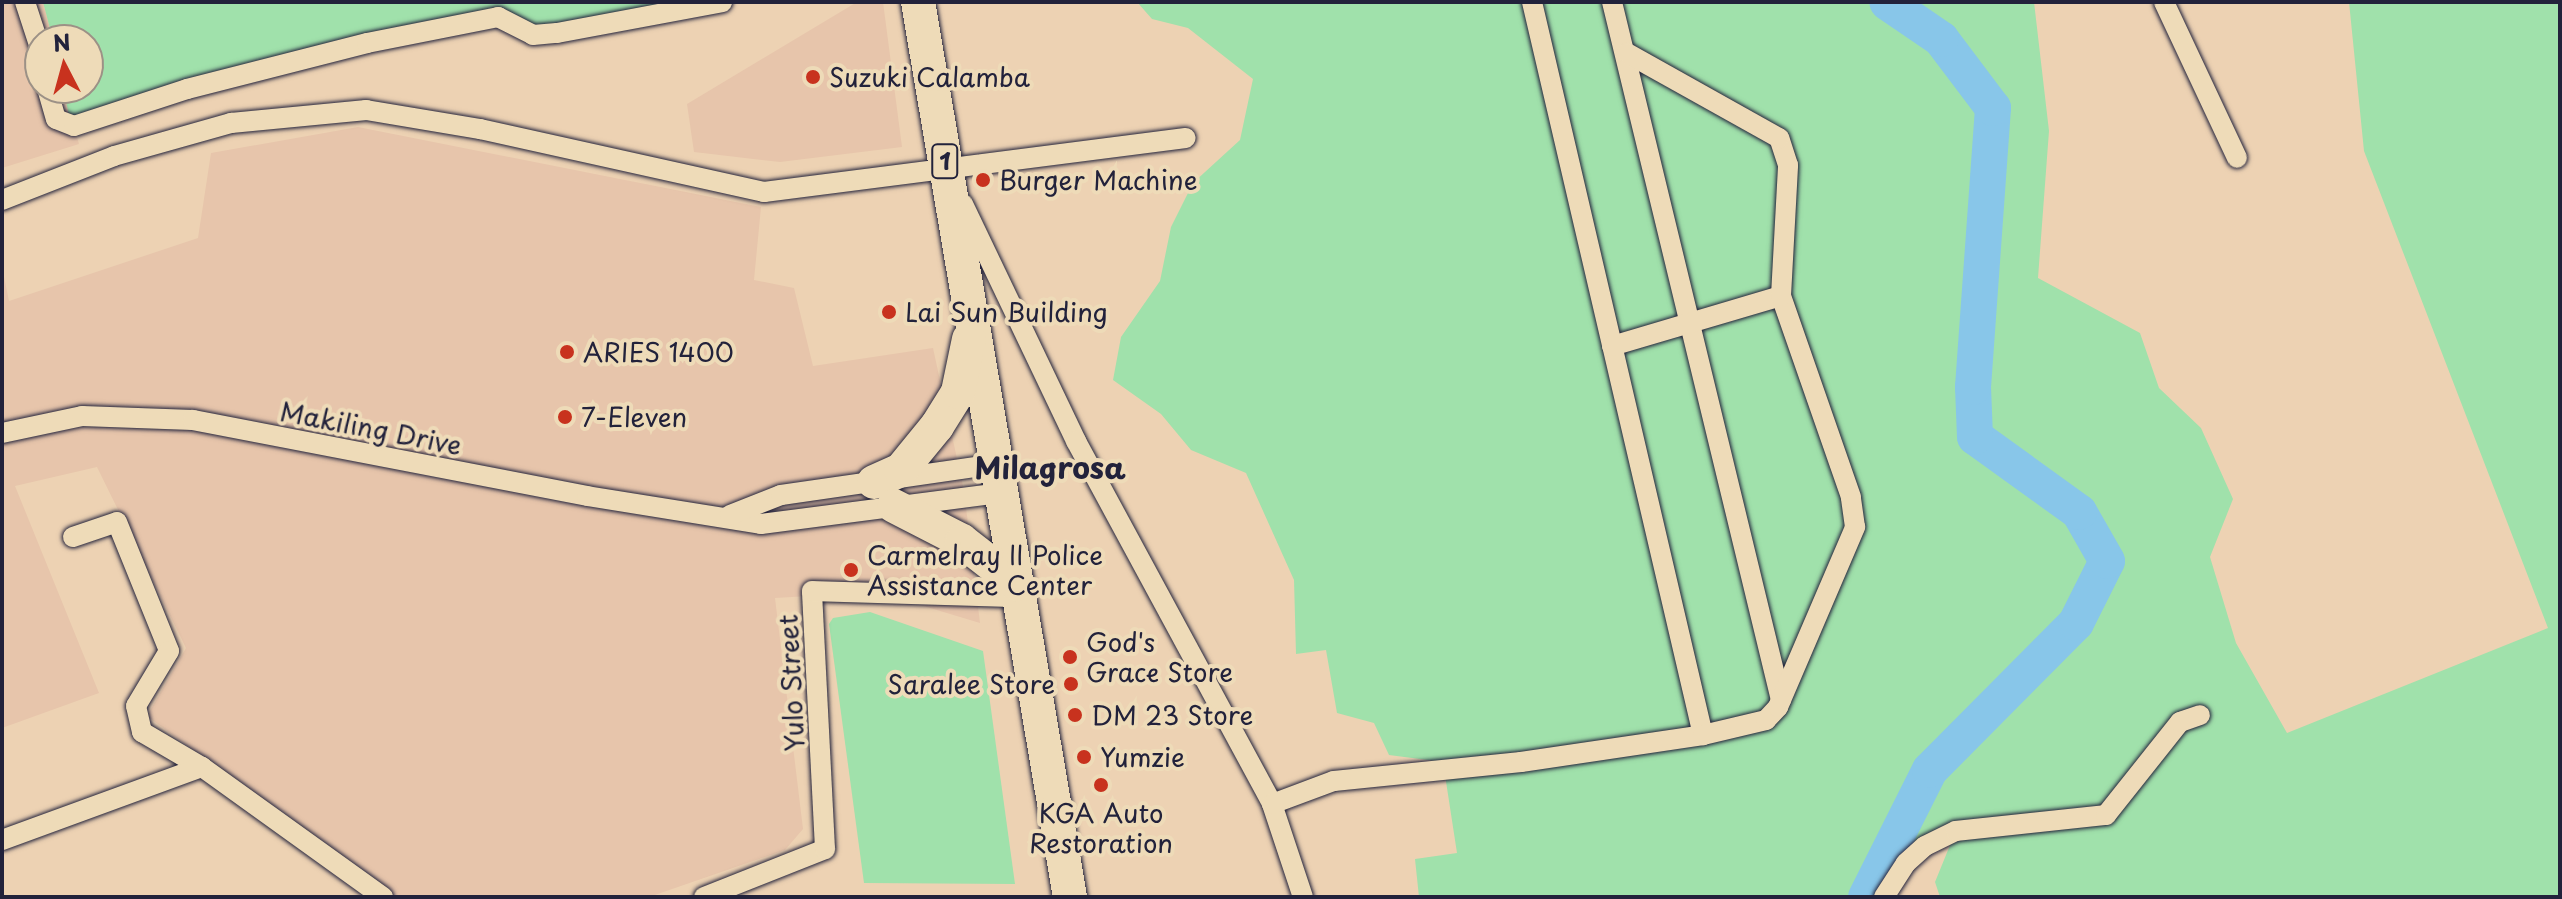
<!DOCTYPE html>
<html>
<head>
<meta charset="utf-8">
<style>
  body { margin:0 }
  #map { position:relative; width:2562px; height:899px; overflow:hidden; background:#edd2b3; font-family:"Playpen Sans",sans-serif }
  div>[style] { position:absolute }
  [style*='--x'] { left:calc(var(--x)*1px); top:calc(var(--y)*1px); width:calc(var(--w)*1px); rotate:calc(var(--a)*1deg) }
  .built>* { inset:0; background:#e7c5ab }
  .green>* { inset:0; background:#a0e1ab }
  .river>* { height:36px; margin:-18px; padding:0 18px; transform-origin:18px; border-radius:18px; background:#88c6e9 }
  .roads { filter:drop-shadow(0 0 2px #22223b) drop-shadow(0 0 2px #22223b) }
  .minor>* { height:20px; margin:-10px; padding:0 10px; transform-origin:10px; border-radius:10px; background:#eedbb8 }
  .trunk>* { height:34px; margin:-17px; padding:0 17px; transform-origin:17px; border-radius:17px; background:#eedbb8 }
  .dots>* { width:22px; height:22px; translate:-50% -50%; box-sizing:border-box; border:4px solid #eedbb8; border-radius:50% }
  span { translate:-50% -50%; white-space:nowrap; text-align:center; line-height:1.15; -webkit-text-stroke:8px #eedbb8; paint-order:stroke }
  .shield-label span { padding:2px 6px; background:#eedbb8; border:2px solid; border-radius:6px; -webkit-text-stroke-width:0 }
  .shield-label { font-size:24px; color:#22223b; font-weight:700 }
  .poi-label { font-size:26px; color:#22223b }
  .left { translate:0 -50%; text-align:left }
  .right { translate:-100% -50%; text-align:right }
  .street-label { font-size:26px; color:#22223b }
  .quarter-label { font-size:30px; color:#22223b; font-weight:700 }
  .frame { position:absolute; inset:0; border:4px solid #22223b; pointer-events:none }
  .north { position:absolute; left:24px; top:24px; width:80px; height:80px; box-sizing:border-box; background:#eedbb8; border:2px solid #9c9186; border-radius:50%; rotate:354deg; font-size:22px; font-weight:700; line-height:32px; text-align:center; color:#22223b }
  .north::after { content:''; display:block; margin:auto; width:28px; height:36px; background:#c8321e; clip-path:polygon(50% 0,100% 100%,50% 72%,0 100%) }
</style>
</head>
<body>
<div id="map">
  <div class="built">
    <div style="clip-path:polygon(2px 2px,43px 2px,53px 40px,40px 40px,40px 88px,63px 88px,79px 144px,2px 168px)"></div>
    <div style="clip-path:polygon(857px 2px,883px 2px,902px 147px,780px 162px,694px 152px,687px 104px)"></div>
    <div style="clip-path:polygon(358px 127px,761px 207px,754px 280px,794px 288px,813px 366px,933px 348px,964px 491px,980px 623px,877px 592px,775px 598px,803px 829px,785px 850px,649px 897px,393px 897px,147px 716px,186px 648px,97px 467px,15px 486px,99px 693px,2px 728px,2px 267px,9px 301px,198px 238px,211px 153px)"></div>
  </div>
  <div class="green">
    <div style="clip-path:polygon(43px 2px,699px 2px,559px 33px,505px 20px,379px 42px,72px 129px,63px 88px,88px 88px,88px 40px,53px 40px)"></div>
    <div style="clip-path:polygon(1137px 2px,2034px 2px,2049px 131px,2038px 278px,2140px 333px,2159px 388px,2201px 428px,2233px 499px,2210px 557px,2236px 643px,2287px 733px,2548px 628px,2364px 151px,2349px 2px,2560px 2px,2560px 897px,1940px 897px,1935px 882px,1955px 833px,1865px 897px,1419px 897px,1415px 859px,1457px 853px,1443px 762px,1389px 755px,1374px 723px,1337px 713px,1326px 650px,1296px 654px,1294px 580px,1246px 473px,1191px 450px,1161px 414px,1113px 380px,1121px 337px,1160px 281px,1171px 227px,1193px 183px,1240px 140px,1253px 79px,1188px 28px,1152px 19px)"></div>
    <div style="clip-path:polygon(870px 612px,983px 651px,1015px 884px,864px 883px,829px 624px,833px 618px)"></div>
  </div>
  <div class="river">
    <div style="--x:1866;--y:897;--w:142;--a:-63.3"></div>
    <div style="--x:1930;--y:770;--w:207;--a:-45.2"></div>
    <div style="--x:2076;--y:623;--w:69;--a:-63.4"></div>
    <div style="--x:2107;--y:561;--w:56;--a:-119.7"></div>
    <div style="--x:2079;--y:512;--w:128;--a:-144.2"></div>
    <div style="--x:1975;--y:437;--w:50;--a:-92.3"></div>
    <div style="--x:1973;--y:387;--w:280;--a:-85.9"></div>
    <div style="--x:1993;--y:108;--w:86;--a:-127"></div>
    <div style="--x:1941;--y:39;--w:65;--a:-145.6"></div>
  </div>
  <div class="roads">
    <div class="minor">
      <div style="--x:25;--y:2;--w:48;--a:71.9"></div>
      <div style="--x:1532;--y:2;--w:753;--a:76.87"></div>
      <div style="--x:1612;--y:2;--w:718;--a:76.39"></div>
      <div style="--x:2164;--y:2;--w:172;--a:64.9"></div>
      <div style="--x:47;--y:88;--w:32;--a:74"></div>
      <div style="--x:56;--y:119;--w:19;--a:21"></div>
      <div style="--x:74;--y:126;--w:119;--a:-18.1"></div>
      <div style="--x:187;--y:89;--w:186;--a:-14.3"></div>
      <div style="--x:367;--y:43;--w:134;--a:-11.2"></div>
      <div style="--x:498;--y:17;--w:39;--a:27"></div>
      <div style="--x:533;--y:35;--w:24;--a:-5"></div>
      <div style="--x:557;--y:33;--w:168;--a:-10.6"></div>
      <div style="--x:2;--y:200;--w:120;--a:-21.4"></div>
      <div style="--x:114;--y:156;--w:122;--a:-15.8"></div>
      <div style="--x:231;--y:123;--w:136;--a:-5.5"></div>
      <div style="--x:366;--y:110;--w:116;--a:9.5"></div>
      <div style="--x:480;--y:129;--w:291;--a:12.5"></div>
      <div style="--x:764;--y:192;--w:425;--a:-7.3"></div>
      <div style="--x:963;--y:204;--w:263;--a:64.5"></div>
      <div style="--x:1076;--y:441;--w:413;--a:61.6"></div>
      <div style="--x:1272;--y:804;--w:98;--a:71.6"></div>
      <div style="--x:1612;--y:346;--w:176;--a:-16.5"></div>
      <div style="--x:2;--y:433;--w:82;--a:-12"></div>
      <div style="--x:82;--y:416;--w:111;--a:2.1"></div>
      <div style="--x:193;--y:420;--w:401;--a:10.9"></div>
      <div style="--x:587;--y:496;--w:176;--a:9.1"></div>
      <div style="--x:761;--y:524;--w:242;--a:-7.4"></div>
      <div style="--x:730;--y:515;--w:55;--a:-21.4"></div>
      <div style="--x:781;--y:495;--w:218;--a:-8.2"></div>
      <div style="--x:73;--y:537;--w:46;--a:-18.8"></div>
      <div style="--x:117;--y:522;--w:139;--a:68"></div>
      <div style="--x:169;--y:651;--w:64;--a:121"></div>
      <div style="--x:136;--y:706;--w:27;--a:77"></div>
      <div style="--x:142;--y:732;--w:69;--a:30.3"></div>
      <div style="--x:202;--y:767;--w:223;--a:35.7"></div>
      <div style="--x:1272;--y:804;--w:66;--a:-20.4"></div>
      <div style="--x:1334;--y:781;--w:188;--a:-5.8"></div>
      <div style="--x:1521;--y:762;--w:184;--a:-8.4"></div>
      <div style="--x:1703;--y:735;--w:65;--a:-13.4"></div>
      <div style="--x:1766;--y:720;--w:18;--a:-47"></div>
      <div style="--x:1778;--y:707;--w:196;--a:-66.8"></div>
      <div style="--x:1855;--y:527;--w:30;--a:-98"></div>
      <div style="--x:1851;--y:497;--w:213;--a:-109.2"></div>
      <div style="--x:1781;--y:296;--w:131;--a:-86.9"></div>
      <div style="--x:1788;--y:165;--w:28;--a:-108"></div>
      <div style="--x:1779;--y:138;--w:174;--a:-150.8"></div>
      <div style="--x:2;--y:840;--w:213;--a:-20.1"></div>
      <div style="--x:704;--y:897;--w:130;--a:-21.6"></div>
      <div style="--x:825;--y:849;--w:258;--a:-92.9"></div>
      <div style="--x:812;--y:591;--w:207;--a:1.7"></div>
      <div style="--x:1884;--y:897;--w:40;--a:-57.1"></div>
      <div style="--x:1906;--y:863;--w:25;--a:-42"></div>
      <div style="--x:1925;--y:846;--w:34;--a:-26"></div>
      <div style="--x:1956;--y:831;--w:151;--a:-6.1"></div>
      <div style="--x:2106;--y:815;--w:119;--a:-51.5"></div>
      <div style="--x:2180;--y:722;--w:21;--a:-19"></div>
    </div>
    <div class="trunk">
      <div style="--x:918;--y:2;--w:908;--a:80.36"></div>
      <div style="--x:874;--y:482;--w:30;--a:-24"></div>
      <div style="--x:901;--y:470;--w:57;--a:-50.7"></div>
      <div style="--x:937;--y:426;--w:40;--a:-58"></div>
      <div style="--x:958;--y:392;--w:54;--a:-78.3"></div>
      <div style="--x:894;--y:506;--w:76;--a:27.2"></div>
      <div style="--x:962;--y:541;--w:70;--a:38"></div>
    </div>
  </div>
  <div class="dots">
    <div style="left:813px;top:77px;background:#c8321e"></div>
    <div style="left:983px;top:180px;background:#c8321e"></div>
    <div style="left:889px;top:312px;background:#c8321e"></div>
    <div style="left:567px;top:352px;background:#c8321e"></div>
    <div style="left:565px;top:417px;background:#c8321e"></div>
    <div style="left:851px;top:570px;background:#c8321e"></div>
    <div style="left:1070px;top:657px;background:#c8321e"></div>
    <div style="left:1071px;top:684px;background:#c8321e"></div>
    <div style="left:1075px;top:715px;background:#c8321e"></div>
    <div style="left:1084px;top:757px;background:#c8321e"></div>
    <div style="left:1101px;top:785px;background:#c8321e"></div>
  </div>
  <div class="shield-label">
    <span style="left:945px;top:161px">1</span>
  </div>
  <div class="poi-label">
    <span class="left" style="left:829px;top:77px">Suzuki Calamba</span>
    <span class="left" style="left:999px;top:180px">Burger Machine</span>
    <span class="left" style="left:905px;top:312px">Lai Sun Building</span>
    <span class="left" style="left:583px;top:352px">ARIES 1400</span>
    <span class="left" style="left:581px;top:417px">7-Eleven</span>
    <span class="left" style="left:867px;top:570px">Carmelray II Police<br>Assistance Center</span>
    <span class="left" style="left:1086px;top:657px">God's<br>Grace Store</span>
    <span class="right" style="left:1055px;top:684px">Saralee Store</span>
    <span class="left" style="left:1091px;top:715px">DM 23 Store</span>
    <span class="left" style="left:1100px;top:757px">Yumzie</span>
    <span style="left:1101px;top:828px">KGA Auto<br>Restoration</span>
  </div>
  <div class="street-label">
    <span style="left:371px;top:428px;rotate:11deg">Makiling Drive</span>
    <span style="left:791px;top:683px;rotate:-93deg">Yulo Street</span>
  </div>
  <div class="quarter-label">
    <span style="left:1050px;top:467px">Milagrosa</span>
  </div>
  <div class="frame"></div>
  <div class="north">N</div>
</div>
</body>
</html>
